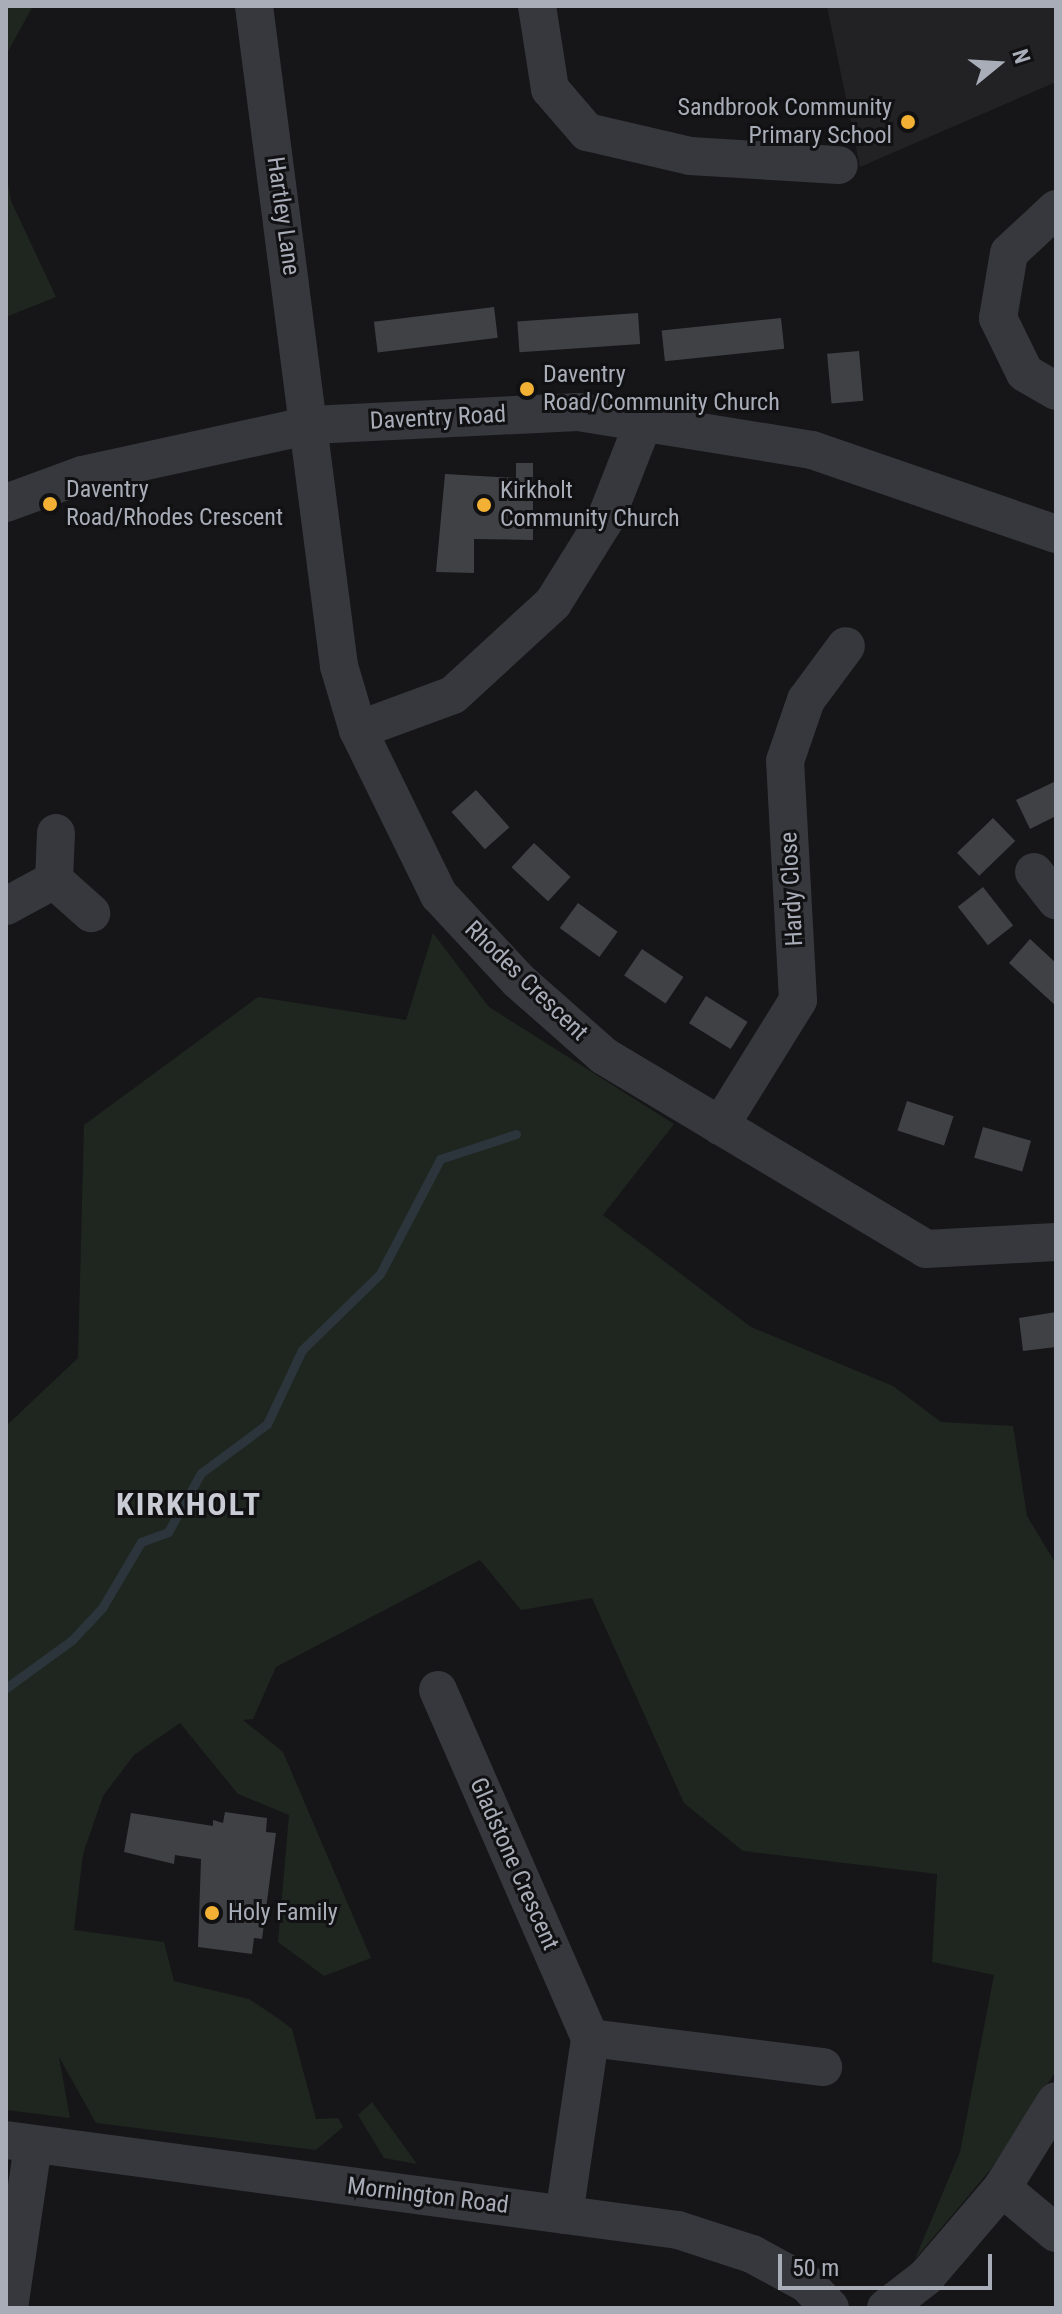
<!DOCTYPE html>
<html>
<head>
<meta charset="utf-8">
<style>
  body { margin:0 }
  #map { position:relative; width:1062px; height:2314px; overflow:hidden; background:#161618; font-family:"Roboto Condensed",sans-serif }
  div>[style] { position:absolute }
  [style*='--x'] { left:calc(var(--x)*1px); top:calc(var(--y)*1px); width:calc(var(--w)*1px); rotate:calc(var(--a)*1deg) }
  .built>* { inset:0; background:#222225 }
  .green>* { inset:0; background:#1e261f }
  .stream>* { height:9px; margin:-4.5px; padding:0 4.5px; transform-origin:4.5px; border-radius:4.5px; background:#2c353c }
  .building>* { inset:0; background:#404145; transform-origin:0 0 }
  .minor>* { height:38px; margin:-19px; padding:0 19px; transform-origin:19px; border-radius:19px; background:#37383d }
  .dots>* { width:22px; height:22px; translate:-50% -50%; box-sizing:border-box; border:4px solid #111113; border-radius:50% }
  span { translate:-50% -50%; white-space:nowrap; text-align:center; line-height:1.15; -webkit-text-stroke:6px #111113; paint-order:stroke }
  .poi-label { font-size:24px; color:#a8adb8 }
  .right { translate:-100% -50%; text-align:right }
  .left { translate:0 -50%; text-align:left }
  .street-label { font-size:24px; color:#a8adb8 }
  .district-label { font-size:32px; color:#c9ccd4; font-weight:700; letter-spacing:2px }
  .frame { position:absolute; inset:0; border:8px solid #a8adb8; pointer-events:none }
  .north { position:absolute; left:958px; top:24px; width:80px; height:80px; -webkit-text-stroke:6px #111113; paint-order:stroke; rotate:72deg; font-size:22px; font-weight:700; line-height:32px; text-align:center; color:#a8adb8 }
  .north::after { content:''; display:block; margin:auto; width:28px; height:36px; background:#a8adb8; clip-path:polygon(50% 0,100% 100%,50% 72%,0 100%) }
  .scale { position:absolute; left:778px; top:2254px; width:214px; height:36px; box-sizing:border-box; border:4px solid #a8adb8; border-top:0; padding-left:10px; font-size:24px; line-height:28px; white-space:nowrap; color:#a8adb8; -webkit-text-stroke:6px #111113; paint-order:stroke }
</style>
</head>
<body>
<div id="map">
  <div class="built">
    <div style="clip-path:polygon(827px 6px,1056px 6px,1056px 82px,860px 167px)"></div>
  </div>
  <div class="green">
    <div style="clip-path:polygon(6px 6px,33px 6px,6px 55px)"></div>
    <div style="clip-path:polygon(6px 173px,11px 201px,56px 297px,6px 317px)"></div>
    <div style="clip-path:polygon(433px 933px,489px 1007px,674px 1124px,603px 1215px,751px 1327px,893px 1386px,941px 1422px,1013px 1426px,1027px 1516px,1056px 1564px,1056px 2071px,991px 2169px,915px 2259px,960px 2152px,994px 1975px,932px 1962px,937px 1874px,743px 1851px,684px 1803px,592px 1598px,521px 1610px,480px 1560px,276px 1667px,253px 1719px,243px 1720px,283px 1752px,371px 1958px,324px 1976px,278px 1942px,289px 1815px,238px 1794px,180px 1723px,134px 1755px,103px 1796px,83px 1854px,74px 1930px,164px 1942px,174px 1981px,249px 1999px,279px 2019px,292px 2029px,316px 2119px,338px 2118px,343px 2127px,316px 2150px,96px 2123px,59px 2057px,70px 2118px,6px 2110px,6px 1426px,78px 1358px,84px 1125px,258px 997px,406px 1020px)"></div>
    <div style="clip-path:polygon(372px 2102px,417px 2164px,384px 2158px,358px 2115px)"></div>
  </div>
  <div class="stream">
    <div style="--x:6;--y:1688;--w:82;--a:-36"></div>
    <div style="--x:72;--y:1640;--w:44;--a:-46.8"></div>
    <div style="--x:102;--y:1608;--w:77;--a:-59.4"></div>
    <div style="--x:141;--y:1542;--w:29;--a:-20"></div>
    <div style="--x:168;--y:1532;--w:68;--a:-60.8"></div>
    <div style="--x:201;--y:1473;--w:82;--a:-36.6"></div>
    <div style="--x:267;--y:1424;--w:82;--a:-64.7"></div>
    <div style="--x:302;--y:1350;--w:109;--a:-44.3"></div>
    <div style="--x:380;--y:1274;--w:130;--a:-62.4"></div>
    <div style="--x:440;--y:1159;--w:80;--a:-18.2"></div>
  </div>
  <div class="building">
    <div style="left:494px;top:307px;width:31px;height:121px;rotate:83deg"></div>
    <div style="left:638px;top:313px;width:31px;height:121px;rotate:86deg"></div>
    <div style="left:781px;top:318px;width:31px;height:120px;rotate:84deg"></div>
    <div style="left:859px;top:351px;width:50px;height:32px;rotate:85deg"></div>
    <div style="clip-path:polygon(516px 463px,533px 463px,533px 540px,474px 539px,474px 573px,436px 572px,445px 474px,516px 478px)"></div>
    <div style="clip-path:polygon(1056px 781px,1056px 816px,1030px 829px,1016px 800px)"></div>
    <div style="left:476px;top:790px;width:50px;height:33px;rotate:48deg"></div>
    <div style="left:993px;top:818px;width:32px;height:50px;rotate:46deg"></div>
    <div style="left:534px;top:843px;width:50px;height:33px;rotate:43deg"></div>
    <div style="left:983px;top:887px;width:49px;height:32px;rotate:52deg"></div>
    <div style="left:578px;top:903px;width:49px;height:31px;rotate:36deg"></div>
    <div style="clip-path:polygon(1030px 939px,1056px 963px,1055px 1005px,1009px 963px)"></div>
    <div style="left:642px;top:949px;width:50px;height:32px;rotate:34deg"></div>
    <div style="left:706px;top:996px;width:49px;height:32px;rotate:32deg"></div>
    <div style="left:907px;top:1101px;width:49px;height:31px;rotate:18deg"></div>
    <div style="left:983px;top:1127px;width:50px;height:32px;rotate:16deg"></div>
    <div style="clip-path:polygon(1056px 1312px,1056px 1347px,1023px 1351px,1019px 1318px)"></div>
    <div style="clip-path:polygon(225px 1812px,267px 1818px,266px 1832px,276px 1833px,262px 1939px,254px 1938px,252px 1954px,198px 1947px,201px 1859px,175px 1855px,174px 1864px,124px 1852px,131px 1813px,213px 1826px,213px 1820px,223px 1823px)"></div>
  </div>
  <div class="minor">
    <div style="--x:254;--y:6;--w:665;--a:82.66"></div>
    <div style="--x:339;--y:666;--w:67;--a:73.5"></div>
    <div style="--x:358;--y:730;--w:184;--a:63.9"></div>
    <div style="--x:439;--y:895;--w:117;--a:47.1"></div>
    <div style="--x:519;--y:981;--w:113;--a:41.4"></div>
    <div style="--x:604;--y:1056;--w:375;--a:30.9"></div>
    <div style="--x:926;--y:1249;--w:130;--a:-3.1"></div>
    <div style="--x:537;--y:6;--w:84;--a:81.1"></div>
    <div style="--x:550;--y:89;--w:57;--a:49.3"></div>
    <div style="--x:587;--y:132;--w:106;--a:13.1"></div>
    <div style="--x:690;--y:156;--w:149;--a:3.5"></div>
    <div style="--x:1056;--y:209;--w:64;--a:136.9"></div>
    <div style="--x:1009;--y:253;--w:66;--a:99.6"></div>
    <div style="--x:998;--y:318;--w:61;--a:63.9"></div>
    <div style="--x:1025;--y:373;--w:36;--a:30"></div>
    <div style="--x:6;--y:503;--w:81;--a:-20.2"></div>
    <div style="--x:82;--y:475;--w:234;--a:-12.3"></div>
    <div style="--x:311;--y:425;--w:267;--a:-2.8"></div>
    <div style="--x:578;--y:412;--w:237;--a:9.2"></div>
    <div style="--x:812;--y:450;--w:258;--a:19"></div>
    <div style="--x:358;--y:730;--w:101;--a:-20.2"></div>
    <div style="--x:453;--y:695;--w:136;--a:-42.6"></div>
    <div style="--x:553;--y:603;--w:100;--a:-58.1"></div>
    <div style="--x:606;--y:518;--w:104;--a:-68.6"></div>
    <div style="--x:56;--y:833;--w:47;--a:92.4"></div>
    <div style="--x:54;--y:880;--w:50;--a:41.7"></div>
    <div style="--x:1034;--y:872;--w:36;--a:52"></div>
    <div style="--x:6;--y:906;--w:55;--a:-28.4"></div>
    <div style="--x:720;--y:1126;--w:148;--a:-58.2"></div>
    <div style="--x:798;--y:1000;--w:239;--a:-93.1"></div>
    <div style="--x:785;--y:761;--w:65;--a:-71"></div>
    <div style="--x:806;--y:700;--w:67;--a:-53.5"></div>
    <div style="--x:438;--y:1690;--w:380;--a:66.4"></div>
    <div style="--x:590;--y:2038;--w:235;--a:7.1"></div>
    <div style="--x:6;--y:2140;--w:678;--a:7.63"></div>
    <div style="--x:678;--y:2230;--w:78;--a:18"></div>
    <div style="--x:752;--y:2254;--w:63;--a:28.6"></div>
    <div style="--x:807;--y:2284;--w:33;--a:46"></div>
    <div style="--x:1002;--y:2188;--w:70;--a:39.8"></div>
    <div style="--x:564;--y:2215;--w:179;--a:-81.6"></div>
    <div style="--x:9;--y:2308;--w:164;--a:-81.6"></div>
    <div style="--x:886;--y:2308;--w:51;--a:-37.8"></div>
    <div style="--x:926;--y:2277;--w:117;--a:-49.5"></div>
    <div style="--x:1002;--y:2188;--w:102;--a:-58.2"></div>
  </div>
  <div class="dots">
    <div style="left:908px;top:122px;background:#f2b134"></div>
    <div style="left:527px;top:389px;background:#f2b134"></div>
    <div style="left:50px;top:504px;background:#f2b134"></div>
    <div style="left:484px;top:505px;background:#f2b134"></div>
    <div style="left:212px;top:1913px;background:#f2b134"></div>
  </div>
  <div class="poi-label">
    <span class="right" style="left:892px;top:122px">Sandbrook Community<br>Primary School</span>
    <span class="left" style="left:543px;top:389px">Daventry<br>Road/Community Church</span>
    <span class="left" style="left:66px;top:504px">Daventry<br>Road/Rhodes Crescent</span>
    <span class="left" style="left:500px;top:505px">Kirkholt<br>Community Church</span>
    <span class="left" style="left:228px;top:1913px">Holy Family</span>
  </div>
  <div class="street-label">
    <span style="left:283px;top:216px;rotate:82deg">Hartley Lane</span>
    <span style="left:438px;top:418px;rotate:-3deg">Daventry Road</span>
    <span style="left:792px;top:889px;rotate:-93deg">Hardy Close</span>
    <span style="left:526px;top:981px;rotate:44deg">Rhodes Crescent</span>
    <span style="left:514px;top:1864px;rotate:66deg">Gladstone Crescent</span>
    <span style="left:428px;top:2196px;rotate:7deg">Mornington Road</span>
  </div>
  <div class="district-label">
    <span style="left:189px;top:1504px">KIRKHOLT</span>
  </div>
  <div class="frame"></div>
  <div class="north">N</div>
  <div class="scale">50 m</div>
</div>
</body>
</html>
